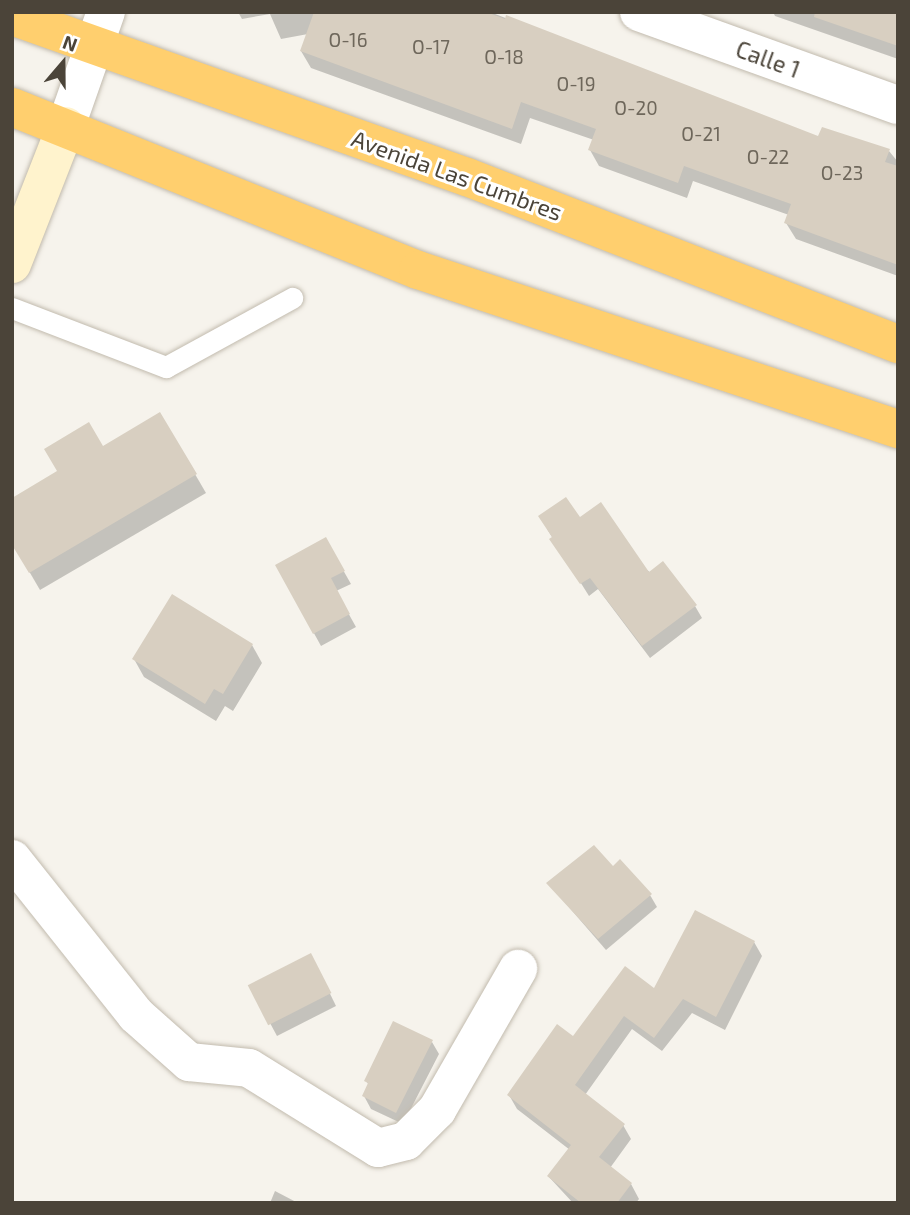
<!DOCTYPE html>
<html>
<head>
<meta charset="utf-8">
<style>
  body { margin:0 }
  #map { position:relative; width:910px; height:1215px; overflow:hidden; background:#f6f3ec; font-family:"Exo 2",sans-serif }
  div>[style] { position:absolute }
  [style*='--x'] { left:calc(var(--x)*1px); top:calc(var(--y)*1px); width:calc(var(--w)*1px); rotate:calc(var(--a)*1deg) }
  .shadow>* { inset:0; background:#0003 }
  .building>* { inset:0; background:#d8cfc1; transform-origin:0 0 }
  .roads { filter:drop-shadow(0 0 2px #c2bbae) drop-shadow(0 0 2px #c2bbae) }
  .lane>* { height:21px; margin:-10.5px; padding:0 10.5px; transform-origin:10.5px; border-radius:10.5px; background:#fff }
  .street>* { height:38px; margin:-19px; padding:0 19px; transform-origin:19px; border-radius:19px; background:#fff }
  .secondary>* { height:38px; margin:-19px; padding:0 19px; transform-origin:19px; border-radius:19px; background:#fff3cd }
  .highway>* { height:38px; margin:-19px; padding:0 19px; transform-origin:19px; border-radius:19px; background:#ffcf6e }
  span { translate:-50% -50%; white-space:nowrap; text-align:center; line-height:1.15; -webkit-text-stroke:6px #fff; paint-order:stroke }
  .number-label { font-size:19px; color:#6e675b }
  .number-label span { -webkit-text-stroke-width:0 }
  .street-label { font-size:23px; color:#4b4439 }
  .frame { position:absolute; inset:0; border:14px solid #4b4439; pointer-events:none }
  .north { position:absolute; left:28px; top:28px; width:70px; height:70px; -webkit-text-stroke:5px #fff; paint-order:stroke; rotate:20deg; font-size:19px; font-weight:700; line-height:28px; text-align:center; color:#4b4439 }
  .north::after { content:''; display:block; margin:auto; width:24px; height:32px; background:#4b4439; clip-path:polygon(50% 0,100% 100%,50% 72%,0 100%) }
</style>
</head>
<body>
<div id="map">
  <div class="shadow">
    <div style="clip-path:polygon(238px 12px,490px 12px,819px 138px,889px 151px,898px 162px,898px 276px,796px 239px,786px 223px,789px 215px,693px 181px,687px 198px,599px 166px,590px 150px,594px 140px,530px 118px,521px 144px,311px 68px,301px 51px,308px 34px,281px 39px,270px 14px,242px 19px)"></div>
    <div style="clip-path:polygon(773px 12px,898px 12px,898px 59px,775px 16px)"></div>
    <div style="clip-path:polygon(160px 414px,206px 493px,40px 590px,12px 542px,59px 472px)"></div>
    <div style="clip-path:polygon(579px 519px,695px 606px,702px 618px,650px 658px,598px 589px,589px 596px,547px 529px)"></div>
    <div style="clip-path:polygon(326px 540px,351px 584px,336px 591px,356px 627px,321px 646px,277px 566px)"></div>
    <div style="clip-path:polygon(252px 645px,262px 663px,233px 711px,225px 706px,216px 721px,144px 677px,134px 659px)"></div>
    <div style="clip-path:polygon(613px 868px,650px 895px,657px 907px,606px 950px,548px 883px)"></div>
    <div style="clip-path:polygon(754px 942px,762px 956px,725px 1030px,692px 1013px,662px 1051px,632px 1029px,585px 1095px,623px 1125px,631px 1139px,610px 1168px,631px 1184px,639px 1199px,636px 1203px,573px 1203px,549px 1177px,570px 1150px,517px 1109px,509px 1095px,573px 1038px,655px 990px)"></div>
    <div style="clip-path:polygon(317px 967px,336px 1006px,277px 1036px,250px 986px)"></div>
    <div style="clip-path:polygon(432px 1042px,439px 1054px,403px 1124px,371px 1109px,364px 1096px,369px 1085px,366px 1081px)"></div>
    <div style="clip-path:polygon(275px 1191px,298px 1203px,270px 1203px)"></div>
  </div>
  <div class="building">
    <div style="clip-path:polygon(314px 12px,486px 12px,505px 19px,506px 15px,818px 136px,822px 127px,890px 149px,885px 162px,898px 166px,898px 265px,784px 223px,791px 204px,684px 166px,678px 183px,588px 150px,596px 129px,521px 102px,512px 129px,300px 51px)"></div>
    <div style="clip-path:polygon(815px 12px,898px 12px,898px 46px,814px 17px)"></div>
    <div style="clip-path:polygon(160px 412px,197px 474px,29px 573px,12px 545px,12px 498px,57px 471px,44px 449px,89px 422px,103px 446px)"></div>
    <div style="clip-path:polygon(566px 497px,580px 517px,601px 502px,649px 572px,663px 561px,697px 605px,642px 646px,590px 578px,580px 584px,549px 539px,552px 537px,538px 516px)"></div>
    <div style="clip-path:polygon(326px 537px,345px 571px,331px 578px,350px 614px,313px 634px,275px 565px)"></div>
    <div style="clip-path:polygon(172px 594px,253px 644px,223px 694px,214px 689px,205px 704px,132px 659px)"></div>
    <div style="clip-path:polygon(594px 845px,613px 866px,620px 859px,652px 894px,598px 939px,546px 883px)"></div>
    <div style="clip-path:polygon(695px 910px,755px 941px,716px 1017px,683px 999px,654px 1038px,624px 1016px,575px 1085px,625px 1124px,599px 1157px,632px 1183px,617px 1203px,581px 1203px,547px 1176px,571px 1145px,507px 1095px,557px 1024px,573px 1036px,625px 966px,654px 988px)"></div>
    <div style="left:311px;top:953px;width:45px;height:71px;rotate:63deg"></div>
    <div style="clip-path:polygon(393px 1021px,433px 1040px,396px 1113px,362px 1096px,368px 1083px,364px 1081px)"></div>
  </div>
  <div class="roads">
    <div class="lane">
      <div style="--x:12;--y:308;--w:165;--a:21"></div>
      <div style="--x:166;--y:367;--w:144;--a:-28.7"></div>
    </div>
    <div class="street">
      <div style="--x:639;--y:12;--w:275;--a:19.8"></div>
      <div style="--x:66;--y:126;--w:121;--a:-70.7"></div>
      <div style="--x:12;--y:859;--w:199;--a:51.5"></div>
      <div style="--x:136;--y:1015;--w:71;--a:41.6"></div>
      <div style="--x:189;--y:1062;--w:60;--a:5.7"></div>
      <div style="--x:249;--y:1068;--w:152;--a:31.8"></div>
      <div style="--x:378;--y:1148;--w:29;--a:-14"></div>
      <div style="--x:406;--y:1141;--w:44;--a:-45"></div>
      <div style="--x:437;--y:1110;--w:163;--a:-60.1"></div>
    </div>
    <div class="secondary">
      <div style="--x:12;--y:264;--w:148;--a:-68.6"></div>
    </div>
    <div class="highway">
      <div style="--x:12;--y:16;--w:483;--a:19.5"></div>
      <div style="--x:467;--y:177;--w:462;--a:21.2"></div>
      <div style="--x:12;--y:107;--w:437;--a:21.9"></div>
      <div style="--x:418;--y:270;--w:506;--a:18.33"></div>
    </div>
  </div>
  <div class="number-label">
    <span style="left:348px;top:40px">O-16</span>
    <span style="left:431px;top:47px">O-17</span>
    <span style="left:504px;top:57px">O-18</span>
    <span style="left:576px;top:84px">O-19</span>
    <span style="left:636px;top:108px">O-20</span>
    <span style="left:701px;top:134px">O-21</span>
    <span style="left:768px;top:157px">O-22</span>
    <span style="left:842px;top:173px">O-23</span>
  </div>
  <div class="street-label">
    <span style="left:768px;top:59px;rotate:20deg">Calle 1</span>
    <span style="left:457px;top:175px;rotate:20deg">Avenida Las Cumbres</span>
  </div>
  <div class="frame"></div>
  <div class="north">N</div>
</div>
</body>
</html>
